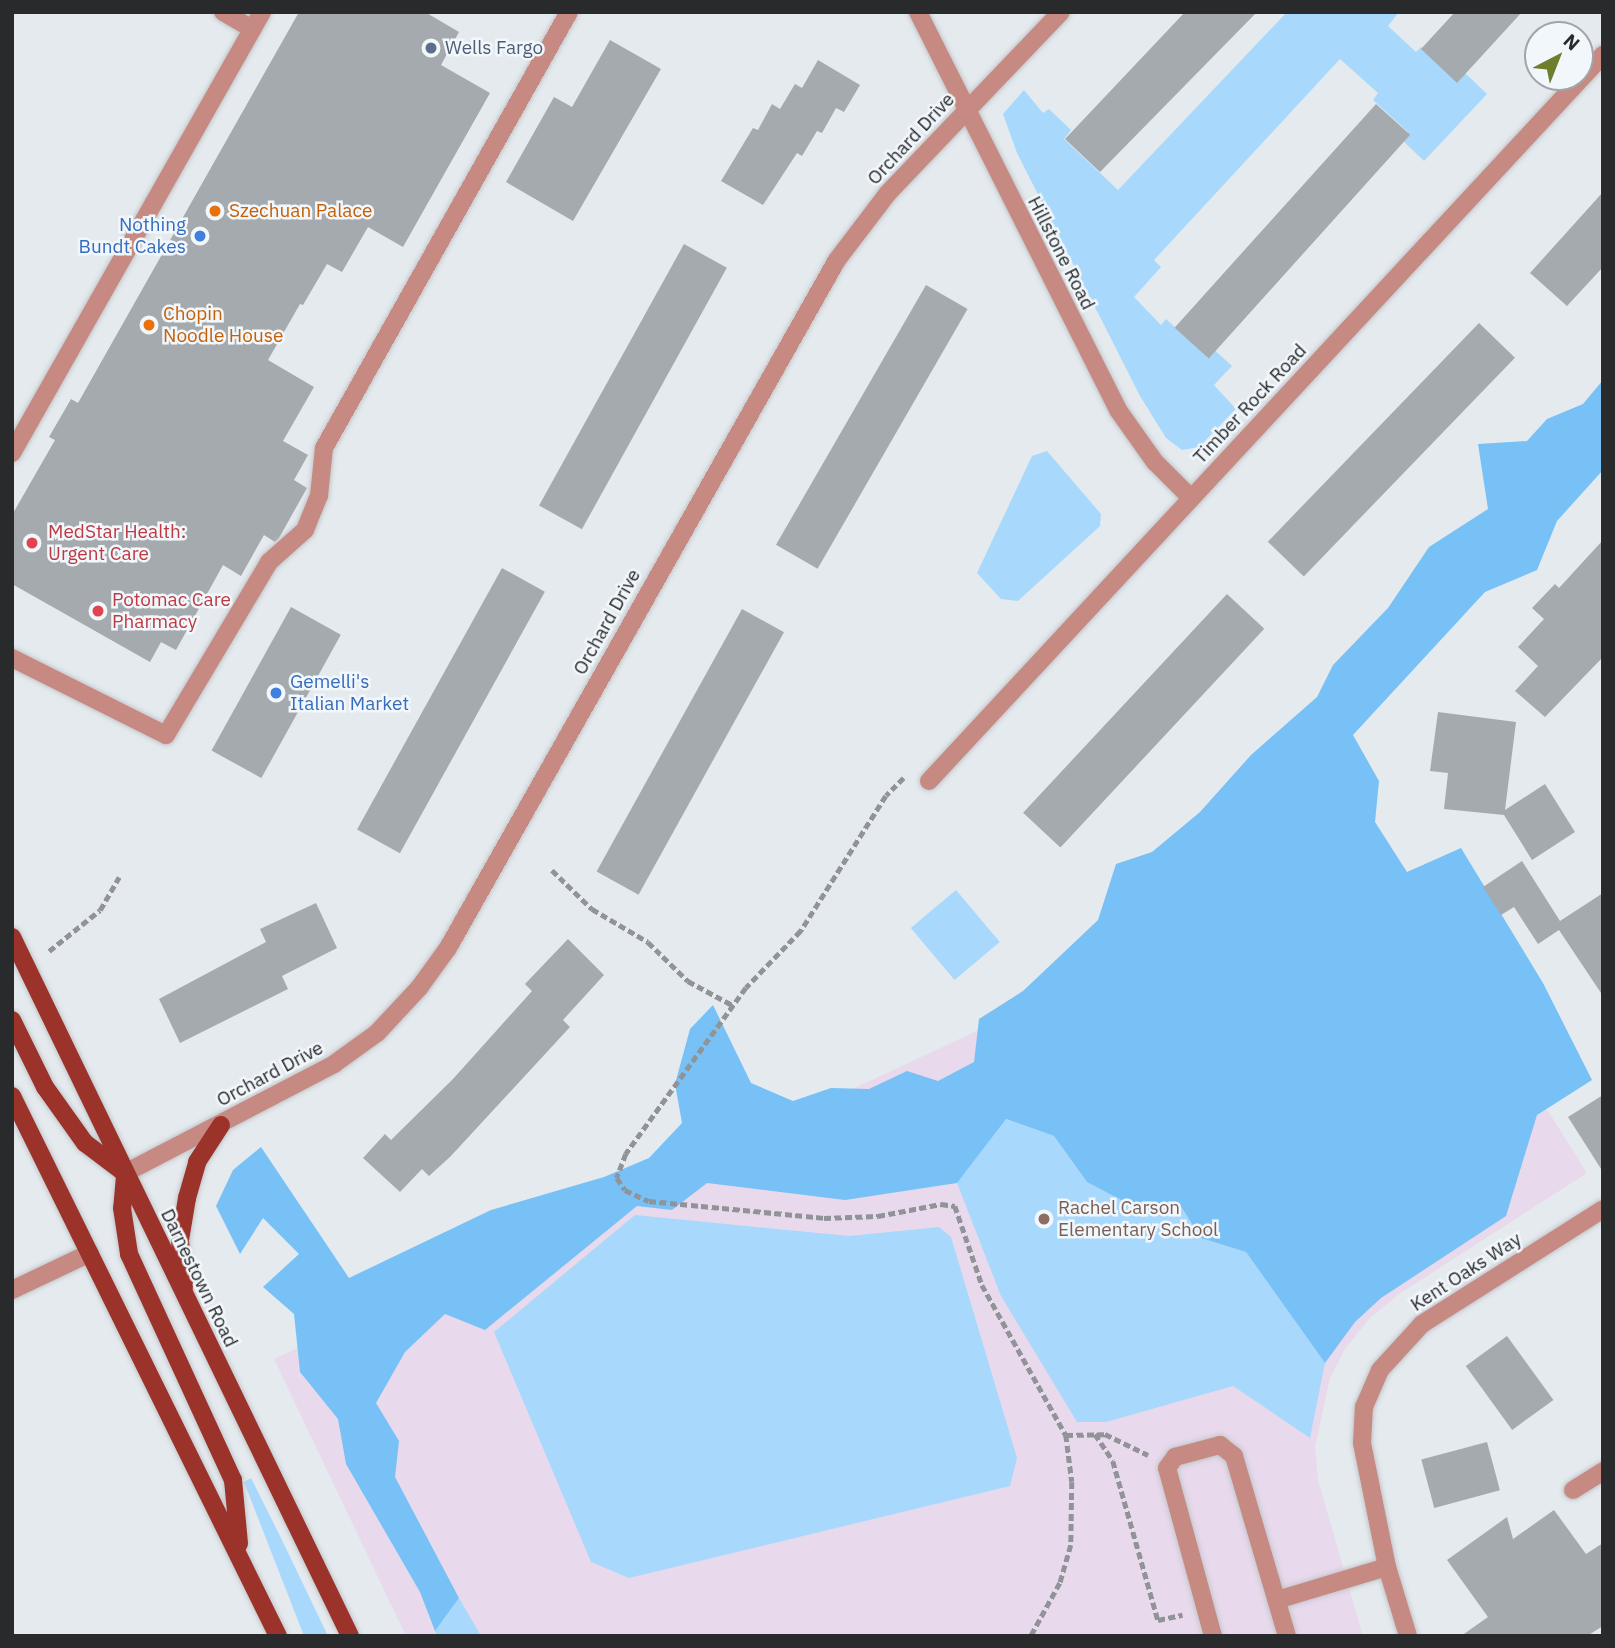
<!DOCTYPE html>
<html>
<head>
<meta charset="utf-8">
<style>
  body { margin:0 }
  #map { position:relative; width:1615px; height:1648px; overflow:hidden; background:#e5eaee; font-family:"IBM Plex Sans",sans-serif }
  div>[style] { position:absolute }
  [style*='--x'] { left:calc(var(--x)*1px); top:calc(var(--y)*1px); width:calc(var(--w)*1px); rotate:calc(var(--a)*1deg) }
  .education>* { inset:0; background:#e8d9ec }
  .green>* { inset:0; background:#a8d9fd; transform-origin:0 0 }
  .forest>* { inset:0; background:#77c1f7 }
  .building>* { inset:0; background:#a5aaae; transform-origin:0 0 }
  .path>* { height:4.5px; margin-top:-2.25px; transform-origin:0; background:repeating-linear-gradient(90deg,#909397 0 7px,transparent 0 10.5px) }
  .roads { filter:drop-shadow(0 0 2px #c3c7cb) drop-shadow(0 0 2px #c3c7cb) }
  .service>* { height:18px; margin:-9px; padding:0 9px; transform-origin:9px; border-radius:9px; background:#c68a82 }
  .minor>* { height:18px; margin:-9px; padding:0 9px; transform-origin:9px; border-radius:9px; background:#c68a82 }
  .primary>* { height:18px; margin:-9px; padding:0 9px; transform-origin:9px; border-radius:9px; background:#9c332b }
  .dots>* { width:19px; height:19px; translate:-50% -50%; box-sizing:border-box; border:4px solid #f2f7fc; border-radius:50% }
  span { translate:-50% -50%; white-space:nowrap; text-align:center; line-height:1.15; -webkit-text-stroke:5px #f2f7fc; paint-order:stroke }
  .service-label { font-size:19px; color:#4e5e75 }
  .left { translate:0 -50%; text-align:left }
  .street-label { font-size:19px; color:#282a2c }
  .food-label { font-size:19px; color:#c56008 }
  .shop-label { font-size:19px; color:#366cbe }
  .right { translate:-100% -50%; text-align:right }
  .health-label { font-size:19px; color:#be3a42 }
  .education-label { font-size:19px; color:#785e54 }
  .frame { position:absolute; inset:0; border:14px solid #282a2c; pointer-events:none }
  .north { position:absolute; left:1524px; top:21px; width:70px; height:70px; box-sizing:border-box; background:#f2f7fc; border:2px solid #a1a5a9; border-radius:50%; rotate:42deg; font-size:19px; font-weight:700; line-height:28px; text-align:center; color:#282a2c }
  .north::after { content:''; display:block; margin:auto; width:24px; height:32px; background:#6e7e2c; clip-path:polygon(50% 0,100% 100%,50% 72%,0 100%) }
</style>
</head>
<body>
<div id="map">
  <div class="education">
    <div style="clip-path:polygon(1450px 955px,1587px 1173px,1399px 1294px,1370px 1318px,1345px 1349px,1330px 1378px,1315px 1447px,1318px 1480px,1363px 1636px,406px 1636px,274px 1359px,1129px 960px)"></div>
  </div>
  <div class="green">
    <div style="clip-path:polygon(1287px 12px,1399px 12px,1388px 26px,1416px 52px,1421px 47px,1456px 79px,1464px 72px,1487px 94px,1424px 161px,1401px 139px,1408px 132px,1373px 100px,1378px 93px,1340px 59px,1154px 260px,1161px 267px,1134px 297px,1161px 325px,1166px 319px,1202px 352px,1209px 345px,1232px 366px,1214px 385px,1236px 409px,1199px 447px,1182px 450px,1166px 438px,1140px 396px,1017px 153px,1003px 114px,1024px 90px,1043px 113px,1049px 109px,1071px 130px,1064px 139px,1118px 190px)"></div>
    <div style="clip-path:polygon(1047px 451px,1101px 514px,1100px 526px,1018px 601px,1001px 599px,977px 573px,1032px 456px)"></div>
    <div style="left:956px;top:890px;width:68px;height:59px;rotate:50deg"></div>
    <div style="clip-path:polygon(1005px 1119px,1054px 1136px,1087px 1182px,1178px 1202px,1201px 1238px,1246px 1252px,1325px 1363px,1310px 1438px,1233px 1386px,1106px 1422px,1077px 1422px,1001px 1296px,957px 1183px)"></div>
    <div style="clip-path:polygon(635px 1215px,849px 1236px,939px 1227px,951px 1237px,1017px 1458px,1010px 1486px,629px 1578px,591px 1562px,494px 1332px)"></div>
    <div style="clip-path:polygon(251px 1478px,281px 1538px,328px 1636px,304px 1636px,244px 1482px)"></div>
    <div style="clip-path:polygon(459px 1598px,481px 1636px,437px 1636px,435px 1631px)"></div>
  </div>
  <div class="forest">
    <div style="clip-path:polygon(1603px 380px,1603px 470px,1557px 521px,1537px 570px,1485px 592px,1353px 735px,1379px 781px,1375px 822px,1407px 872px,1461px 848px,1543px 983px,1592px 1080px,1537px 1115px,1506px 1216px,1381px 1298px,1355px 1322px,1325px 1363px,1246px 1252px,1201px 1238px,1178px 1202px,1150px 1215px,1087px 1182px,1054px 1136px,1006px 1119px,957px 1183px,845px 1200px,707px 1183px,672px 1210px,637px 1206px,485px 1330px,445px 1314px,405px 1352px,376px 1403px,399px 1441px,395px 1477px,459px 1598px,435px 1631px,420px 1592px,346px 1464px,338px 1419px,300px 1372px,294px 1314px,263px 1287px,299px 1254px,263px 1218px,240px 1254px,216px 1206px,233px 1170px,261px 1147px,349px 1278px,491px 1210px,604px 1177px,649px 1158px,682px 1123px,675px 1084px,690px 1029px,713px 1005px,751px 1083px,793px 1101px,831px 1088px,869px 1089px,907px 1071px,938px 1081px,974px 1062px,979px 1019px,1023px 991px,1098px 920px,1116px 864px,1152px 852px,1200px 812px,1251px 755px,1317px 697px,1333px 665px,1388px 608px,1429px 547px,1488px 509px,1478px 444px,1527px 441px,1547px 419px,1583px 404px)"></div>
  </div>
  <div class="building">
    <div style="clip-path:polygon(299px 12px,425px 12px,459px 32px,441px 65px,490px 93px,403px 247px,368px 227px,342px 272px,327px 264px,303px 305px,300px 304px,268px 360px,314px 387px,283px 441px,308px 455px,294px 480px,307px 488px,279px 538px,275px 542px,264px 535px,241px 576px,223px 565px,176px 650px,161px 642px,150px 662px,12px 584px,12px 515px,55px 440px,49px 437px,71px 399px,78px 403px)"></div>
    <div style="clip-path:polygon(1185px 12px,1257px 12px,1100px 172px,1065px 139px)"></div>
    <div style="clip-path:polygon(1455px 12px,1522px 12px,1457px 83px,1421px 49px)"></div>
    <div style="clip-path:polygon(610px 40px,661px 69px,573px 221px,506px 182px,554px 97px,572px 107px)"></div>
    <div style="clip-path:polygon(818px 60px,860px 85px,844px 112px,836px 108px,822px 133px,817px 131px,802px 156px,797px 153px,763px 205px,721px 181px,753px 128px,758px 130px,772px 104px,780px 109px,795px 84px,802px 88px)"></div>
    <div style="left:1376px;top:104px;width:46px;height:301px;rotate:42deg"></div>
    <div style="clip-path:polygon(1603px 192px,1603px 267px,1567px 306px,1530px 273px)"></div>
    <div style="left:684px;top:244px;width:49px;height:299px;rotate:29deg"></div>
    <div style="left:926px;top:285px;width:48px;height:300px;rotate:30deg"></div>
    <div style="left:1479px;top:323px;width:50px;height:304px;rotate:44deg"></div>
    <div style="clip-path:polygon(1603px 540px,1603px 657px,1545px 717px,1515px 691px,1538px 666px,1518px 647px,1544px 619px,1532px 608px,1555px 584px,1559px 588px)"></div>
    <div style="left:502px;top:568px;width:49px;height:299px;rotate:29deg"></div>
    <div style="left:1227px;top:594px;width:51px;height:299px;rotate:43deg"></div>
    <div style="left:291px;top:607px;width:57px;height:164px;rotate:29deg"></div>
    <div style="left:742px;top:609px;width:48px;height:300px;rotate:29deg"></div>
    <div style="clip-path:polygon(1438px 712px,1516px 722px,1505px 810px,1545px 784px,1575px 832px,1532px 860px,1504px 815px,1444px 809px,1448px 773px,1430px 771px)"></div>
    <div style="clip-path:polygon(1522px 861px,1560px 921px,1603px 893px,1603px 996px,1559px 930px,1538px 944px,1514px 907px,1501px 915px,1483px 887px)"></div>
    <div style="clip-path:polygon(316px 903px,337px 948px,282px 976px,288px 989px,180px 1043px,159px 999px,266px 942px,260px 929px)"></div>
    <div style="clip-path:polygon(568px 939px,604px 975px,563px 1020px,570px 1027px,450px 1157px,429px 1176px,422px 1169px,400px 1192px,363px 1158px,385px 1134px,391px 1140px,453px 1079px,532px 991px,525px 984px)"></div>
    <div style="clip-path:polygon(1603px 1095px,1603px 1172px,1568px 1117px)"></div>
    <div style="left:1507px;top:1336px;width:79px;height:51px;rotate:54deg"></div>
    <div style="left:1487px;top:1442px;width:50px;height:68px;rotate:75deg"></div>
    <div style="clip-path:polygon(1554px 1510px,1586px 1554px,1603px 1543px,1603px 1626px,1587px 1636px,1461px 1636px,1488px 1617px,1447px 1560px,1507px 1517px,1513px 1539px)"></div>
  </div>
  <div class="path">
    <div style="--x:904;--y:778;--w:25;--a:135"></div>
    <div style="--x:886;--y:796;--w:160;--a:122.2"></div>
    <div style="--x:801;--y:931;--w:79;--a:134"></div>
    <div style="--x:746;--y:988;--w:205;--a:125.9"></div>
    <div style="--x:626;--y:1154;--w:26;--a:111"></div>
    <div style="--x:617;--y:1178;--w:14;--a:56"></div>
    <div style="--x:625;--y:1190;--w:26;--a:25"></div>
    <div style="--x:649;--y:1201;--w:176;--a:5.5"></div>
    <div style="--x:824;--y:1218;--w:54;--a:-2.1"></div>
    <div style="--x:878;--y:1216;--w:64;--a:-10.8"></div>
    <div style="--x:941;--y:1204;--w:14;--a:8"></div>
    <div style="--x:955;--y:1206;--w:83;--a:71.1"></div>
    <div style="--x:982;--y:1285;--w:172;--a:60.8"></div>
    <div style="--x:1066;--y:1435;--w:47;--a:82.7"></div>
    <div style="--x:1072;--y:1482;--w:63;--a:90.9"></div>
    <div style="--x:1071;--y:1545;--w:40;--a:106"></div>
    <div style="--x:1060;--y:1583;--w:60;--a:118.7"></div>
    <div style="--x:552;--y:870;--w:56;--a:44.3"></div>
    <div style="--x:592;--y:909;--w:65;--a:30.5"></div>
    <div style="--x:648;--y:942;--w:56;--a:44.3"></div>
    <div style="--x:688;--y:981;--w:52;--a:28.5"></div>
    <div style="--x:49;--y:951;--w:65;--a:-38.8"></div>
    <div style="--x:100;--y:910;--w:38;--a:-60"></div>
    <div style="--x:1095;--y:1434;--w:32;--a:56"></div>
    <div style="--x:1113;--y:1461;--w:165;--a:74.2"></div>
    <div style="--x:1158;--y:1620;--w:25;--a:-12"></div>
    <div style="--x:1066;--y:1435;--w:39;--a:-1"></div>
    <div style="--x:1105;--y:1434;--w:48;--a:26"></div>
  </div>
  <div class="roads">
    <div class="service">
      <div style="--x:223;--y:12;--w:34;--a:30"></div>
      <div style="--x:12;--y:453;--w:507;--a:-60.45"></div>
      <div style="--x:12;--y:658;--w:172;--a:26.6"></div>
      <div style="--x:166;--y:735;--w:201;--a:-59.2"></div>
      <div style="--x:269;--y:562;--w:48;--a:-41.6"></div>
      <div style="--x:305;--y:530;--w:37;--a:-68"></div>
      <div style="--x:319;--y:496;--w:48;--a:-84.1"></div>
      <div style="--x:324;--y:448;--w:500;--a:-60.67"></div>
      <div style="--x:12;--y:1290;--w:86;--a:-25.4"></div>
      <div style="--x:1573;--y:1490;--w:36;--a:-32"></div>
      <div style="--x:1277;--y:1600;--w:115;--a:-16.7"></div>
      <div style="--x:1213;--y:1636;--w:174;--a:-105.3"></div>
      <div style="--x:1167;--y:1468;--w:14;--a:-54"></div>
      <div style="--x:1175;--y:1457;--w:47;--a:-14.9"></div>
      <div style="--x:1220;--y:1445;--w:18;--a:38"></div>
      <div style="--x:1234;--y:1456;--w:188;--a:73.6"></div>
    </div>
    <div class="minor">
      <div style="--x:918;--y:12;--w:445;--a:63.3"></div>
      <div style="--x:1118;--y:410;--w:64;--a:54.6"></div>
      <div style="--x:1155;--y:462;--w:51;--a:45"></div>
      <div style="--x:929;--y:781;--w:991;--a:-47.13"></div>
      <div style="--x:125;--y:1173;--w:236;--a:-27.5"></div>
      <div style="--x:334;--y:1064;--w:53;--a:-35.8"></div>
      <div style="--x:377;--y:1033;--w:62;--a:-47"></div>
      <div style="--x:419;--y:988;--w:49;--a:-54.1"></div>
      <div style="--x:448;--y:948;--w:790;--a:-60.52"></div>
      <div style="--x:837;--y:260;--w:84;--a:-52.7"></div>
      <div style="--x:888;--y:193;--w:250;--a:-46.3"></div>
      <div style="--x:1408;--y:1636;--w:72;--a:-106.9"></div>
      <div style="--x:1387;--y:1567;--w:126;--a:-101.4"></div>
      <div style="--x:1362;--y:1443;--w:36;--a:-87"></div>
      <div style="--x:1364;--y:1407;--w:40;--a:-66.6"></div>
      <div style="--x:1380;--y:1370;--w:62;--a:-47.6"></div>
      <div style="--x:1422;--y:1324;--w:214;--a:-32.4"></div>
    </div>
    <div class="primary">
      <div style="--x:12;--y:937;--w:776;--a:64.19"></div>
      <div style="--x:12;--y:1020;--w:75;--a:63.8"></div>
      <div style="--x:45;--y:1087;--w:69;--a:54.5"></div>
      <div style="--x:85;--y:1143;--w:46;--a:37.1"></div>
      <div style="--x:12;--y:1096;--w:602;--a:63.78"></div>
      <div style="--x:125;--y:1176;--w:32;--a:95"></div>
      <div style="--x:122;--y:1208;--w:47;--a:81.3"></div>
      <div style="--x:129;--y:1254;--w:249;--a:65.3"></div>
      <div style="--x:233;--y:1480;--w:64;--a:84.6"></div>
      <div style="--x:184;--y:1287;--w:47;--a:-94.9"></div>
      <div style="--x:180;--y:1240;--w:43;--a:-80.5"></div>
      <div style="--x:187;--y:1198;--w:37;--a:-74"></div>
      <div style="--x:197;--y:1162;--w:44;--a:-57"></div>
    </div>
  </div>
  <div class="dots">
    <div style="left:431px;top:48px;background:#5c6f8a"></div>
    <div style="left:215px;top:211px;background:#e8710a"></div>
    <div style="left:200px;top:236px;background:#3f7fe0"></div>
    <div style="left:149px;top:325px;background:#e8710a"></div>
    <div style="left:32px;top:543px;background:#e0444e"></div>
    <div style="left:98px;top:611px;background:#e0444e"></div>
    <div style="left:276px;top:693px;background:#3f7fe0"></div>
    <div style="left:1044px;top:1219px;background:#8d6e63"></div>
  </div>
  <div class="service-label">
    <span class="left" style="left:445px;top:48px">Wells Fargo</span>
  </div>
  <div class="street-label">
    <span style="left:911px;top:139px;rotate:-47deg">Orchard Drive</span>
    <span style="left:1061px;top:253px;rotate:63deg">Hillstone Road</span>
    <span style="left:1250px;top:404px;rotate:-47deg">Timber Rock Road</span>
    <span style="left:607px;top:622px;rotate:-61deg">Orchard Drive</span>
    <span style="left:270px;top:1074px;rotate:-28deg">Orchard Drive</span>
    <span style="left:1466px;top:1272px;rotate:-33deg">Kent Oaks Way</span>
    <span style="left:199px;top:1278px;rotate:64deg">Darnestown Road</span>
  </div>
  <div class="food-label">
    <span class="left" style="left:229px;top:211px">Szechuan Palace</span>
    <span class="left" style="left:163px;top:325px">Chopin<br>Noodle House</span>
  </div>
  <div class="shop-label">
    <span class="right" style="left:186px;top:236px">Nothing<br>Bundt Cakes</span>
    <span class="left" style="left:290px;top:693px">Gemelli's<br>Italian Market</span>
  </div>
  <div class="health-label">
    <span class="left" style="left:48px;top:543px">MedStar Health:<br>Urgent Care</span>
    <span class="left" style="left:112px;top:611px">Potomac Care<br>Pharmacy</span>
  </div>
  <div class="education-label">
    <span class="left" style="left:1058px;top:1219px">Rachel Carson<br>Elementary School</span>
  </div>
  <div class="frame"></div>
  <div class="north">N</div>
</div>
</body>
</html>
